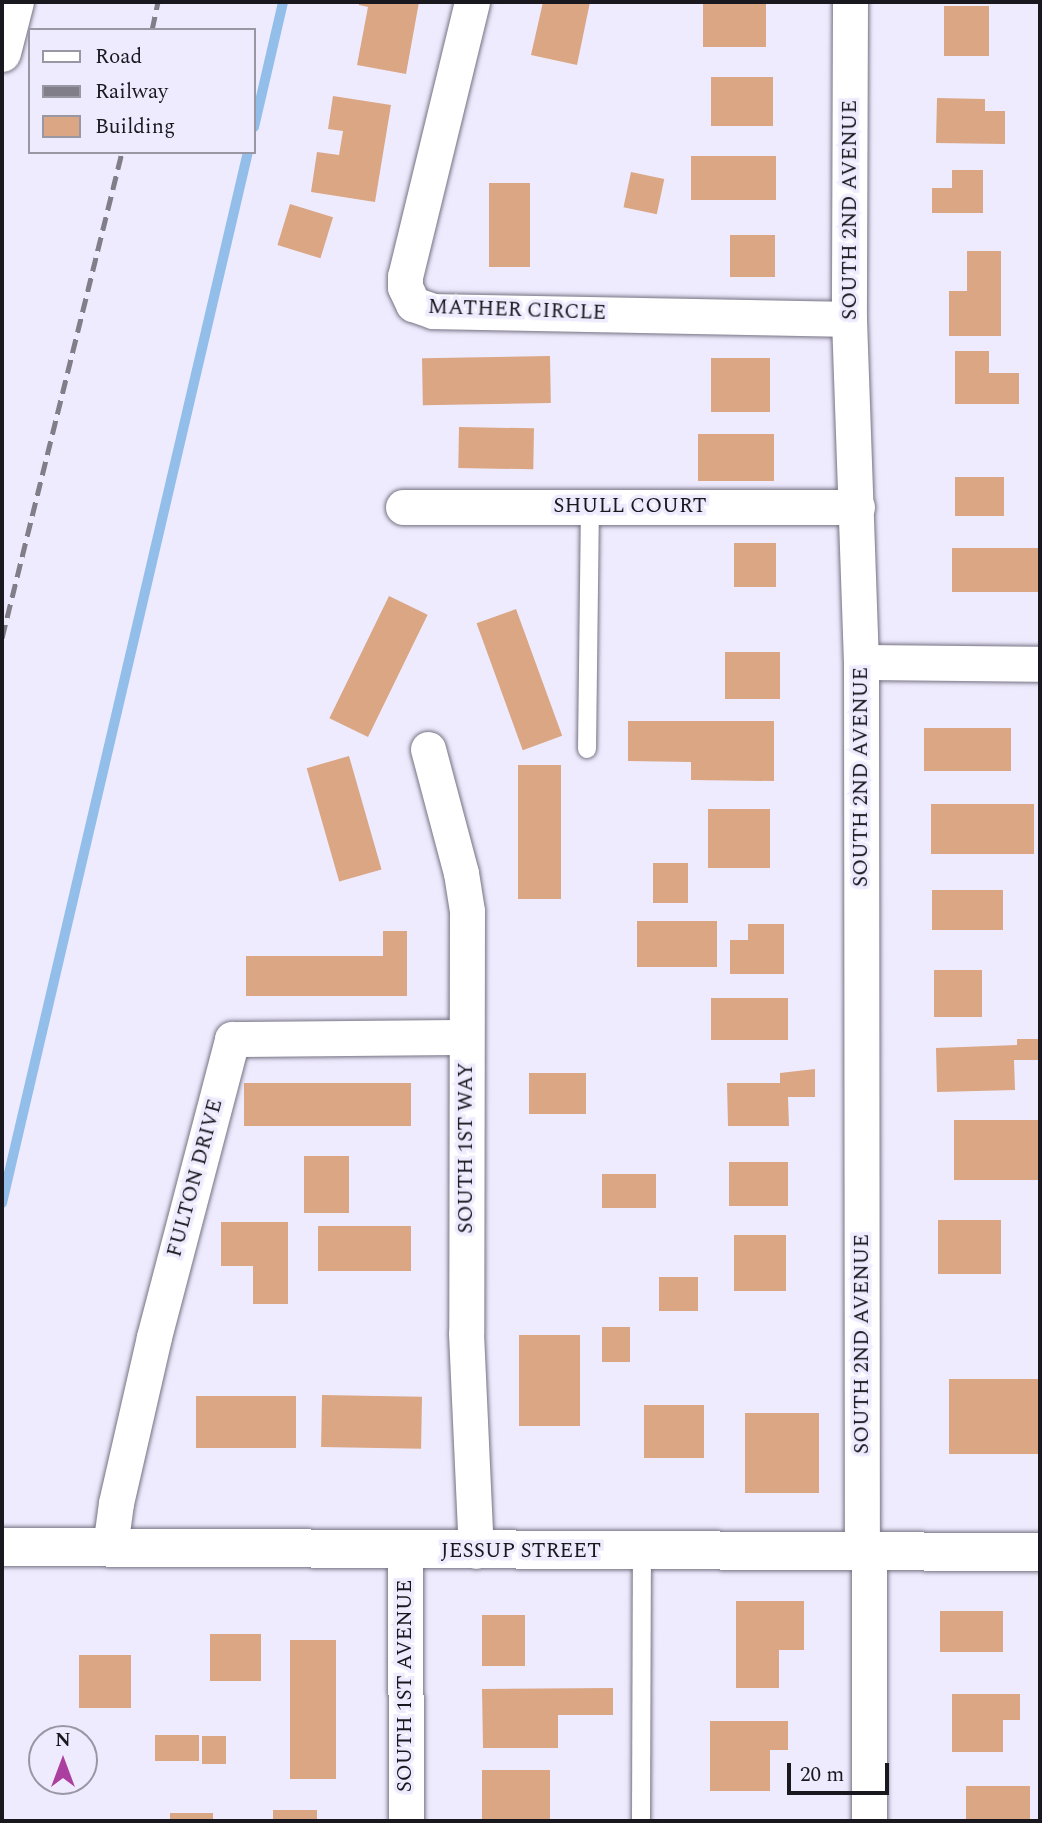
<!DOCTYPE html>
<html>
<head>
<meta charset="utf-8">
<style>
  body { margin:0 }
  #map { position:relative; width:1042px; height:1823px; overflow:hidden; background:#efebfe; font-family:Spectral,serif }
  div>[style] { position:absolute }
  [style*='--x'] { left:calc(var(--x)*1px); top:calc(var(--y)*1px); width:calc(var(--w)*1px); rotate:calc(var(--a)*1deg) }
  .stream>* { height:10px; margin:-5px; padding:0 5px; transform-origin:5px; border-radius:5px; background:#93bee9 }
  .building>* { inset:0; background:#daa684; transform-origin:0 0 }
  .roads { filter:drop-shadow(0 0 2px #757282) drop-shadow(0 0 2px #757282) }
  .service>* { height:18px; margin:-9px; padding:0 9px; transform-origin:9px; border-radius:9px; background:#fff }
  .minor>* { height:35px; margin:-17.5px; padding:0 17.5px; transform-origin:17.5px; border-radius:17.5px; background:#fff }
  .tertiary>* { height:38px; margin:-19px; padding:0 19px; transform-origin:19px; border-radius:19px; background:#fff }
  .rail>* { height:5px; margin-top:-2.5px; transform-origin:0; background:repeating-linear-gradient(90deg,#817e8a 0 14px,transparent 0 21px) }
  span { translate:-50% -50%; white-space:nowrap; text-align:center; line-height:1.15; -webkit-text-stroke:7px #efebfe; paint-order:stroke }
  .street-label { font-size:21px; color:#1a181f }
  .frame { position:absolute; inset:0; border:4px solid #1a181f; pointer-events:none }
  .legend { position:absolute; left:28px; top:28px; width:228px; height:126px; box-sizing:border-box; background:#efebfe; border:2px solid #9a97a5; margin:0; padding:9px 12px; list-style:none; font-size:21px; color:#1a181f }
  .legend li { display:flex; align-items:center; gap:14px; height:35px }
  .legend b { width:35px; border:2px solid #9a97a5 }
  .north { position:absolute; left:28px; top:1725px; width:70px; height:70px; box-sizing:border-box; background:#efebfe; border:2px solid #9a97a5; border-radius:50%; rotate:0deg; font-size:19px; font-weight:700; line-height:28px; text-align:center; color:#1a181f }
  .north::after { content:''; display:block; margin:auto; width:24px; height:32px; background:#aa3f9f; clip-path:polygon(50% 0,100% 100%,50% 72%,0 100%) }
  .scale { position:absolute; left:787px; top:1763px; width:102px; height:32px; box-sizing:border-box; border:4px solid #1a181f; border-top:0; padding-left:9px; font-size:21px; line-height:24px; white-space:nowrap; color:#1a181f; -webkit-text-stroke:5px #efebfe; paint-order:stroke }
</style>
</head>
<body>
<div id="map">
  <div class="stream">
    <div style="--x:254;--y:127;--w:128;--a:-76.9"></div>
    <div style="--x:2;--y:1203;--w:1079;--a:-76.83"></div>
  </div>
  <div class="building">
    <div style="clip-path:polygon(359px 2px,419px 2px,406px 74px,357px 65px,368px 7px,359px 5px)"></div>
    <div style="clip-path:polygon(543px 2px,590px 2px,577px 65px,531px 55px)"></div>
    <div style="left:703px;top:2px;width:63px;height:45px"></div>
    <div style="left:944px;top:6px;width:45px;height:50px"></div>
    <div style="left:711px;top:77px;width:62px;height:49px"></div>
    <div style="clip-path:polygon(333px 96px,391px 105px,375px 202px,311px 192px,317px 152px,339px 155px,343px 131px,328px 129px)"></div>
    <div style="clip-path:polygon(937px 98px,985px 99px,985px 111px,1005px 111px,1005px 144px,936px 143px)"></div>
    <div style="left:691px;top:156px;width:85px;height:44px"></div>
    <div style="clip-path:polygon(952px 170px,983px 170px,983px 213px,932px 213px,932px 188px,952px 188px)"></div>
    <div style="left:631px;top:172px;width:34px;height:36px;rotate:12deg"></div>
    <div style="left:489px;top:183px;width:41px;height:84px"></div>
    <div style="left:290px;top:204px;width:45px;height:43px;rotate:17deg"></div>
    <div style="left:730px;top:235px;width:45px;height:42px"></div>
    <div style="clip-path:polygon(967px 251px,1001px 251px,1001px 336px,949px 336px,949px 291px,967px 291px)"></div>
    <div style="clip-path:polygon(955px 351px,989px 351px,989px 373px,1019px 373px,1019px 404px,955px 404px)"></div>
    <div style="left:550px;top:356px;width:47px;height:128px;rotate:89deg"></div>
    <div style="left:711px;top:358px;width:59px;height:54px"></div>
    <div style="left:459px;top:427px;width:75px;height:41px;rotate:1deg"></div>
    <div style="left:698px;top:434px;width:76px;height:47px"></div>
    <div style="left:955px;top:477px;width:49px;height:39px"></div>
    <div style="left:776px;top:543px;width:44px;height:42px;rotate:90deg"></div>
    <div style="left:952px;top:548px;width:88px;height:44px"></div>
    <div style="left:389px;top:596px;width:43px;height:136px;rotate:26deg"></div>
    <div style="left:516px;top:609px;width:135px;height:42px;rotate:70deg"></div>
    <div style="left:725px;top:652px;width:55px;height:47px"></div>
    <div style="clip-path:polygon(628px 721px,774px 721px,774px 781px,691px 780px,691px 762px,628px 761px)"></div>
    <div style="left:924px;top:728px;width:87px;height:43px"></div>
    <div style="left:349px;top:756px;width:118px;height:44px;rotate:74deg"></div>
    <div style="left:518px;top:765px;width:43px;height:134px"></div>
    <div style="left:1034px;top:804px;width:50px;height:103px;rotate:90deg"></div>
    <div style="left:708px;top:809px;width:62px;height:59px"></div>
    <div style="left:653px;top:863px;width:35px;height:40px"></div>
    <div style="left:932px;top:890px;width:71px;height:40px"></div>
    <div style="left:637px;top:921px;width:80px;height:46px"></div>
    <div style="clip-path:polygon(748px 924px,784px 924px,784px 974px,730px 974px,730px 940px,748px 940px)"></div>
    <div style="clip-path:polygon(383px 931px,407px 931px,407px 996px,246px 996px,246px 956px,383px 956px)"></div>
    <div style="left:934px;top:970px;width:48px;height:47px"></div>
    <div style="left:711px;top:998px;width:77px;height:42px"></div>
    <div style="clip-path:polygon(1017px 1039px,1040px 1039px,1040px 1060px,1014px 1060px,1015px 1090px,937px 1092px,936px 1048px,1017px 1045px)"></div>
    <div style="clip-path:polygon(815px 1069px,815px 1097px,788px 1097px,789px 1126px,728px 1126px,727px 1083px,780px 1083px,780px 1073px)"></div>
    <div style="left:529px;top:1073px;width:57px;height:41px"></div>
    <div style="left:411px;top:1083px;width:43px;height:167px;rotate:90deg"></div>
    <div style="left:954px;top:1120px;width:86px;height:60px"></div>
    <div style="left:304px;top:1156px;width:45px;height:57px"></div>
    <div style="left:729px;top:1162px;width:59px;height:44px"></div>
    <div style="left:602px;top:1174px;width:54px;height:34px"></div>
    <div style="left:938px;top:1220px;width:63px;height:54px"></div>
    <div style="clip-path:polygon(221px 1222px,288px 1222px,288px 1304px,253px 1304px,253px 1266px,221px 1266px)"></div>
    <div style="left:318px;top:1226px;width:93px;height:45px"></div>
    <div style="left:734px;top:1235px;width:52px;height:56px"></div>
    <div style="left:659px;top:1277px;width:39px;height:34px"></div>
    <div style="left:602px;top:1327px;width:28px;height:35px"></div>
    <div style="left:519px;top:1335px;width:61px;height:91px"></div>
    <div style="left:949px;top:1379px;width:91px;height:75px"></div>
    <div style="left:322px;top:1395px;width:100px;height:52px;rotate:1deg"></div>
    <div style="left:196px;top:1396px;width:100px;height:52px"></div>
    <div style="left:644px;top:1405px;width:60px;height:53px"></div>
    <div style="left:745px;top:1413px;width:74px;height:80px"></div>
    <div style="clip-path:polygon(736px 1601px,804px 1601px,804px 1650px,779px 1650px,779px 1688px,736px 1688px)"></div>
    <div style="left:940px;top:1611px;width:63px;height:41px"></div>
    <div style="left:482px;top:1615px;width:43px;height:51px"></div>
    <div style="left:210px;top:1634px;width:51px;height:47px"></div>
    <div style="left:290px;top:1640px;width:46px;height:139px"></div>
    <div style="left:79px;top:1655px;width:52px;height:53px"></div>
    <div style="clip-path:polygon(613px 1688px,613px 1715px,558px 1715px,558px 1748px,483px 1748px,482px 1689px)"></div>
    <div style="clip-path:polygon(952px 1694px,1020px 1694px,1020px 1720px,1003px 1720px,1003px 1752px,952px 1752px)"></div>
    <div style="clip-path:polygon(710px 1721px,788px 1721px,788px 1750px,770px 1750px,770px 1791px,710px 1791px)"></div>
    <div style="left:155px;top:1735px;width:44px;height:26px"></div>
    <div style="left:202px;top:1736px;width:24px;height:28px"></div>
    <div style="left:482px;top:1770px;width:68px;height:51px"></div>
    <div style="left:966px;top:1786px;width:64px;height:35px"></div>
    <div style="left:273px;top:1810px;width:44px;height:11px"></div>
    <div style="left:170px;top:1813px;width:43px;height:8px"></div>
  </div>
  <div class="roads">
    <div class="service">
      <div style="--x:587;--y:749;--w:244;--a:-89.3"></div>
      <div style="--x:641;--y:1821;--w:269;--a:-89.8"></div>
    </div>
    <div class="minor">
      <div style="--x:472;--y:2;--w:282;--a:103.7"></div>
      <div style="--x:405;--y:276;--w:11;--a:90"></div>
      <div style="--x:405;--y:287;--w:19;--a:65"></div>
      <div style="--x:413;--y:304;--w:21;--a:19"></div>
      <div style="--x:433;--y:311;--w:416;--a:1.1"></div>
      <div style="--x:850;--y:2;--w:317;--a:90.2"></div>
      <div style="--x:849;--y:319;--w:343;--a:88"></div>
      <div style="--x:861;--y:662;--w:890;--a:89.94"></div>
      <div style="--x:403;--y:507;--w:454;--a:0"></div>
      <div style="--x:861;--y:662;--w:179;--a:0.6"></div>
      <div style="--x:428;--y:749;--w:128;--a:75.1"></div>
      <div style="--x:461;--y:873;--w:38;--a:81"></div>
      <div style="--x:467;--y:911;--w:422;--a:90.1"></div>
      <div style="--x:466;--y:1333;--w:218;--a:87.4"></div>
      <div style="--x:110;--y:1547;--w:44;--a:-82.2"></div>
      <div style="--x:116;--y:1503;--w:170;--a:-77.1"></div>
      <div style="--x:154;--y:1337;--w:308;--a:-75.3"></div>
      <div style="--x:232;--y:1039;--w:234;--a:-0.5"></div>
      <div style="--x:405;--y:1550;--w:271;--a:89.8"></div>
      <div style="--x:869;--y:1552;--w:269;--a:90"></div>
    </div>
    <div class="tertiary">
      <div style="--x:2;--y:53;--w:53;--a:-75.7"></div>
      <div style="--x:2;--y:1547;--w:1038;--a:0.28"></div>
    </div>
  </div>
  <div class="rail">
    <div style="--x:152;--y:30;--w:29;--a:-78"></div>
    <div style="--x:2;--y:638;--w:501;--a:-76.13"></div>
  </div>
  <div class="street-label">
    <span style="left:850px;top:210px;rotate:-90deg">SOUTH 2ND AVENUE</span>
    <span style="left:517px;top:310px;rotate:2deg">MATHER CIRCLE</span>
    <span style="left:630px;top:506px">SHULL COURT</span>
    <span style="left:861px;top:777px;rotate:-90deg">SOUTH 2ND AVENUE</span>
    <span style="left:466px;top:1148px;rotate:-90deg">SOUTH 1ST WAY</span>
    <span style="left:195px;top:1178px;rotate:-75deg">FULTON DRIVE</span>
    <span style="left:862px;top:1344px;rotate:-90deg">SOUTH 2ND AVENUE</span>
    <span style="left:521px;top:1551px">JESSUP STREET</span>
    <span style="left:405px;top:1686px;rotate:-90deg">SOUTH 1ST AVENUE</span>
  </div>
  <div class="frame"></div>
  <ul class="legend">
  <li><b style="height:9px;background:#fff"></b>Road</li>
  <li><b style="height:9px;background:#817e8a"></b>Railway</li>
  <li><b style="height:19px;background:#daa684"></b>Building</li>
  </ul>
  <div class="north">N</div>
  <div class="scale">20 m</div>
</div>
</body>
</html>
